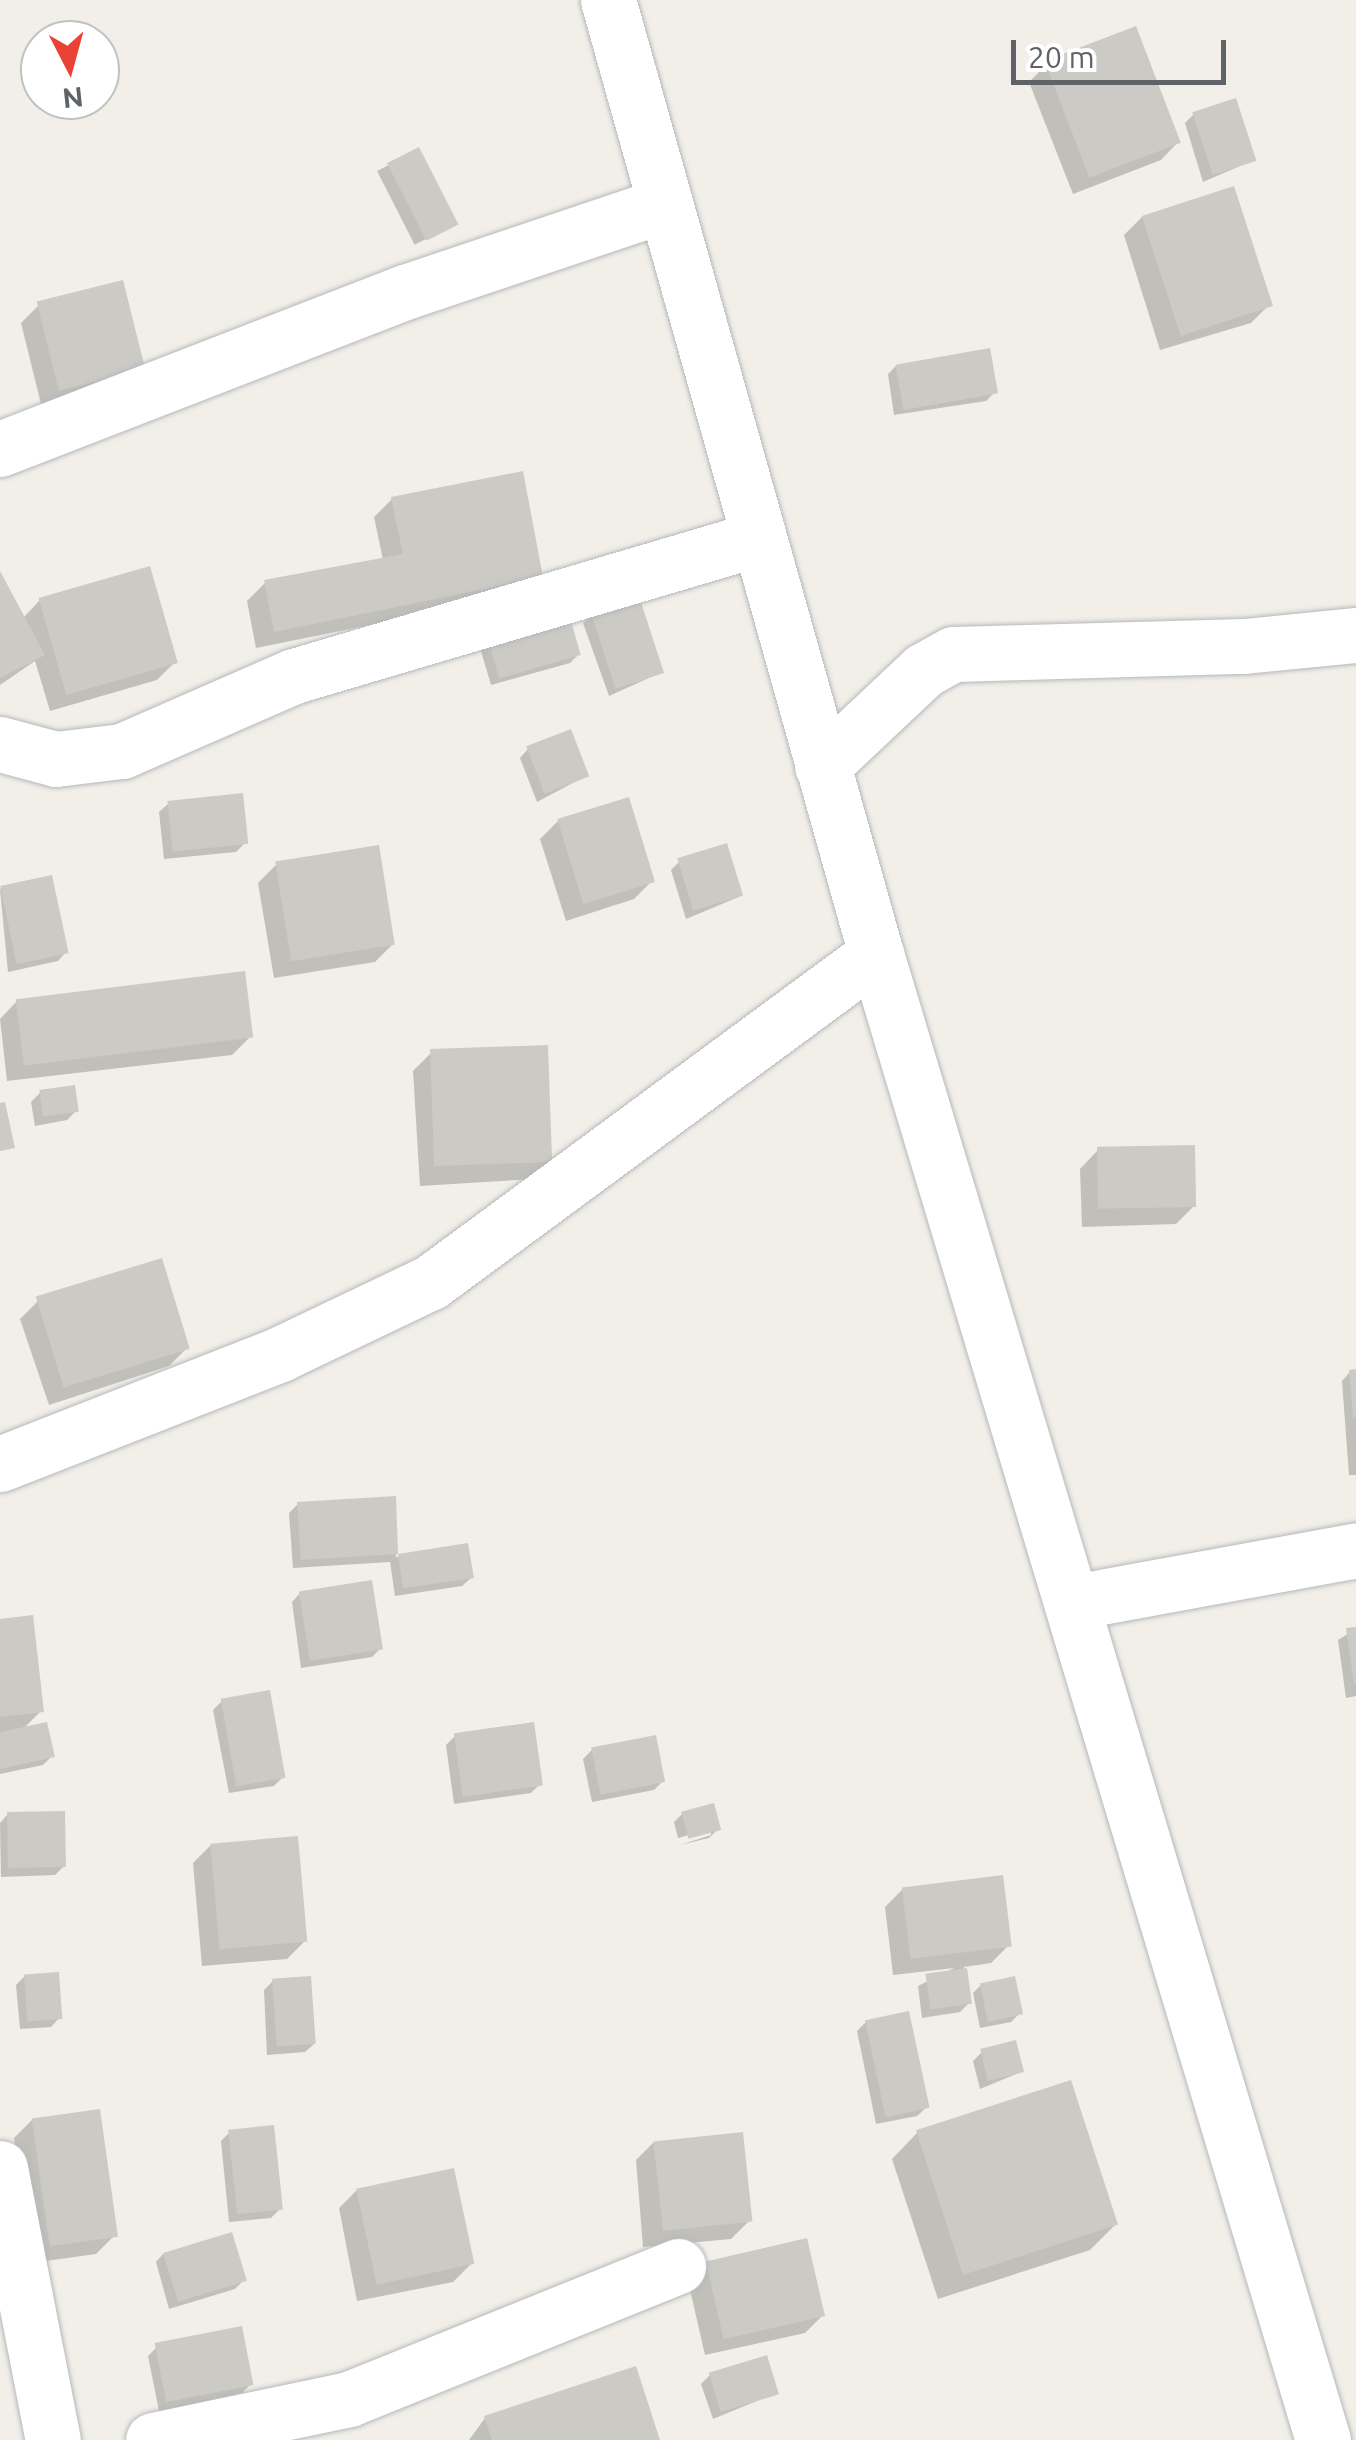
<!DOCTYPE html>
<html>
<head>
<meta charset="utf-8">
<style>
  body { margin:0 }
  #map { position:relative; width:1356px; height:2440px; overflow:hidden; background:#f1efe8; font-family:Ubuntu,sans-serif }
  div>[style] { position:absolute }
  [style*='--x'] { left:calc(var(--x)*1px); top:calc(var(--y)*1px); width:calc(var(--w)*1px); rotate:calc(var(--a)*1deg) }
  .shadow>* { inset:0; background:#0003; transform-origin:0 0 }
  .building>* { inset:0; background:#cccac5; transform-origin:0 0 }
  .roads { filter:drop-shadow(0 0 2px #b5b8bc) drop-shadow(0 0 2px #b5b8bc) }
  .street>* { height:55px; margin:-27.5px; padding:0 27.5px; transform-origin:27.5px; border-radius:27.5px; background:#fff }
  span { translate:-50% -50%; white-space:nowrap; text-align:center; line-height:1.15; -webkit-text-stroke:10px #fff; paint-order:stroke }
  .north { position:absolute; left:20px; top:20px; width:100px; height:100px; box-sizing:border-box; background:#fff; border:2px solid #bfc1c3; border-radius:50%; rotate:174deg; font-size:28px; font-weight:700; line-height:40px; text-align:center; color:#5f6368 }
  .north::after { content:''; display:block; margin:auto; width:35px; height:45px; background:#ea4335; clip-path:polygon(50% 0,100% 100%,50% 72%,0 100%) }
  .scale { position:absolute; left:1011px; top:40px; width:215px; height:45px; box-sizing:border-box; border:5px solid #5f6368; border-top:0; padding-left:12px; font-size:30px; line-height:35px; white-space:nowrap; color:#5f6368; -webkit-text-stroke:8px #fff; paint-order:stroke }
</style>
</head>
<body>
<div id="map">
  <div class="shadow">
    <div style="clip-path:polygon(1047px 64px,1178px 142px,1161px 160px,1073px 194px,1029px 82px)"></div>
    <div style="clip-path:polygon(1194px 114px,1254px 160px,1203px 182px,1185px 123px)"></div>
    <div style="left:418px;top:150px;width:83px;height:46px;rotate:63deg"></div>
    <div style="clip-path:polygon(1142px 217px,1269px 305px,1251px 323px,1160px 350px,1124px 235px)"></div>
    <div style="clip-path:polygon(39px 305px,142px 369px,42px 408px,21px 323px)"></div>
    <div style="clip-path:polygon(896px 366px,995px 392px,986px 401px,894px 415px,888px 374px)"></div>
    <div style="clip-path:polygon(392px 499px,523px 594px,256px 648px,247px 601px,265px 583px,383px 560px,374px 517px)"></div>
    <div style="clip-path:polygon(0 576px,23px 618px,40px 600px,175px 662px,157px 680px,50px 711px,35px 661px,0 685px)"></div>
    <div style="clip-path:polygon(592px 614px,662px 672px,609px 696px,583px 623px)"></div>
    <div style="clip-path:polygon(478px 641px,578px 655px,570px 663px,491px 685px)"></div>
    <div style="clip-path:polygon(528px 749px,586px 776px,537px 802px,520px 758px)"></div>
    <div style="clip-path:polygon(168px 804px,245px 843px,236px 852px,164px 859px,159px 812px)"></div>
    <div style="clip-path:polygon(558px 821px,652px 881px,634px 899px,566px 921px,540px 839px)"></div>
    <div style="clip-path:polygon(680px 861px,741px 896px,686px 919px,671px 870px)"></div>
    <div style="clip-path:polygon(276px 865px,393px 944px,375px 962px,274px 978px,258px 883px)"></div>
    <div style="clip-path:polygon(50px 878px,66px 952px,58px 961px,8px 972px,0 889px)"></div>
    <div style="clip-path:polygon(17px 1001px,250px 1037px,232px 1055px,7px 1081px,0 1019px)"></div>
    <div style="clip-path:polygon(431px 1053px,550px 1161px,532px 1179px,420px 1186px,413px 1071px)"></div>
    <div style="clip-path:polygon(40px 1093px,76px 1111px,67px 1120px,35px 1126px,31px 1102px)"></div>
    <div style="clip-path:polygon(1098px 1150px,1194px 1206px,1176px 1224px,1082px 1227px,1080px 1169px)"></div>
    <div style="clip-path:polygon(38px 1301px,187px 1348px,169px 1366px,49px 1405px,20px 1319px)"></div>
    <div style="clip-path:polygon(1350px 1372px,1356px 1372px,1356px 1475px,1349px 1475px,1342px 1381px)"></div>
    <div style="clip-path:polygon(393px 1499px,396px 1557px,466px 1546px,471px 1578px,462px 1586px,395px 1596px,390px 1562px,293px 1568px,289px 1513px,298px 1504px)"></div>
    <div style="clip-path:polygon(300px 1593px,381px 1648px,372px 1657px,301px 1668px,292px 1602px)"></div>
    <div style="clip-path:polygon(0 1622px,41px 1711px,22px 1730px,52px 1756px,43px 1765px,0 1774px)"></div>
    <div style="clip-path:polygon(1356px 1629px,1356px 1696px,1346px 1698px,1338px 1640px)"></div>
    <div style="clip-path:polygon(222px 1701px,283px 1777px,274px 1786px,229px 1793px,213px 1710px)"></div>
    <div style="clip-path:polygon(455px 1736px,540px 1784px,531px 1793px,454px 1804px,446px 1745px)"></div>
    <div style="clip-path:polygon(592px 1750px,663px 1781px,654px 1790px,592px 1802px,583px 1759px)"></div>
    <div style="clip-path:polygon(683px 1813px,718px 1829px,709px 1838px,680px 1845px,711px 1835px,711px 1829px,678px 1838px,674px 1822px)"></div>
    <div style="clip-path:polygon(8px 1814px,64px 1866px,55px 1875px,1px 1877px,0 1823px)"></div>
    <div style="clip-path:polygon(211px 1845px,305px 1941px,287px 1959px,202px 1966px,193px 1863px)"></div>
    <div style="clip-path:polygon(903px 1889px,1009px 1945px,991px 1963px,964px 1967px,969px 2003px,960px 2012px,922px 2018px,918px 1986px,954px 1968px,893px 1975px,885px 1907px)"></div>
    <div style="clip-path:polygon(25px 1976px,59px 2018px,51px 2027px,20px 2029px,16px 1985px)"></div>
    <div style="clip-path:polygon(273px 1981px,314px 2044px,305px 2052px,267px 2055px,264px 1990px)"></div>
    <div style="clip-path:polygon(982px 1984px,1020px 2013px,1011px 2022px,980px 2028px,973px 1993px)"></div>
    <div style="clip-path:polygon(866px 2022px,926px 2108px,917px 2116px,876px 2124px,857px 2031px)"></div>
    <div style="clip-path:polygon(982px 2052px,1021px 2072px,980px 2089px,973px 2061px)"></div>
    <div style="clip-path:polygon(32px 2120px,114px 2236px,96px 2254px,31px 2263px,14px 2138px)"></div>
    <div style="clip-path:polygon(230px 2132px,280px 2209px,271px 2218px,229px 2222px,221px 2141px)"></div>
    <div style="clip-path:polygon(917px 2133px,1115px 2225px,1090px 2250px,938px 2299px,892px 2159px)"></div>
    <div style="clip-path:polygon(654px 2142px,749px 2221px,731px 2239px,643px 2247px,636px 2160px)"></div>
    <div style="clip-path:polygon(357px 2190px,471px 2264px,453px 2282px,357px 2301px,339px 2208px)"></div>
    <div style="clip-path:polygon(164px 2253px,244px 2280px,235px 2289px,169px 2309px,156px 2262px)"></div>
    <div style="clip-path:polygon(706px 2263px,823px 2315px,805px 2333px,705px 2355px,688px 2281px)"></div>
    <div style="clip-path:polygon(157px 2347px,251px 2384px,242px 2393px,159px 2411px,148px 2356px)"></div>
    <div style="clip-path:polygon(710px 2375px,776px 2393px,713px 2419px,701px 2384px)"></div>
    <div style="clip-path:polygon(485px 2418px,657px 2440px,469px 2440px)"></div>
  </div>
  <div class="building">
    <div style="left:1136px;top:26px;width:125px;height:98px;rotate:69deg"></div>
    <div style="left:1236px;top:98px;width:66px;height:46px;rotate:72deg"></div>
    <div style="left:419px;top:147px;width:87px;height:36px;rotate:63deg"></div>
    <div style="left:1234px;top:186px;width:126px;height:97px;rotate:72deg"></div>
    <div style="left:123px;top:280px;width:92px;height:89px;rotate:76deg"></div>
    <div style="left:990px;top:348px;width:46px;height:96px;rotate:80deg"></div>
    <div style="clip-path:polygon(523px 471px,543px 577px,274px 632px,264px 580px,403px 554px,391px 497px)"></div>
    <div style="left:150px;top:566px;width:101px;height:116px;rotate:74deg"></div>
    <div style="clip-path:polygon(0 571px,45px 655px,0 678px)"></div>
    <div style="left:639px;top:596px;width:81px;height:51px;rotate:72deg"></div>
    <div style="left:567px;top:607px;width:50px;height:85px;rotate:74deg"></div>
    <div style="left:571px;top:729px;width:51px;height:48px;rotate:69deg"></div>
    <div style="left:243px;top:793px;width:51px;height:76px;rotate:84deg"></div>
    <div style="left:629px;top:797px;width:89px;height:75px;rotate:73deg"></div>
    <div style="left:727px;top:843px;width:55px;height:52px;rotate:73deg"></div>
    <div style="left:379px;top:845px;width:101px;height:105px;rotate:81deg"></div>
    <div style="left:52px;top:875px;width:80px;height:53px;rotate:78deg"></div>
    <div style="left:245px;top:971px;width:67px;height:231px;rotate:83deg"></div>
    <div style="left:548px;top:1045px;width:117px;height:118px;rotate:88deg"></div>
    <div style="left:75px;top:1085px;width:27px;height:36px;rotate:82deg"></div>
    <div style="clip-path:polygon(5px 1102px,15px 1148px,0 1151px,0 1103px)"></div>
    <div style="left:1195px;top:1145px;width:62px;height:98px;rotate:89deg"></div>
    <div style="left:162px;top:1258px;width:95px;height:132px;rotate:73deg"></div>
    <div style="clip-path:polygon(1356px 1369px,1356px 1417px,1353px 1417px,1349px 1370px)"></div>
    <div style="clip-path:polygon(396px 1496px,398px 1554px,468px 1543px,474px 1578px,403px 1588px,398px 1554px,301px 1560px,297px 1502px)"></div>
    <div style="left:372px;top:1580px;width:70px;height:74px;rotate:81deg"></div>
    <div style="clip-path:polygon(33px 1615px,44px 1712px,0 1717px,0 1619px)"></div>
    <div style="clip-path:polygon(1356px 1627px,1356px 1683px,1354px 1684px,1346px 1628px)"></div>
    <div style="left:270px;top:1690px;width:89px;height:50px;rotate:80deg"></div>
    <div style="clip-path:polygon(47px 1722px,55px 1757px,0 1769px,0 1732px)"></div>
    <div style="left:534px;top:1722px;width:64px;height:81px;rotate:82deg"></div>
    <div style="left:656px;top:1735px;width:48px;height:66px;rotate:79deg"></div>
    <div style="left:714px;top:1803px;width:28px;height:34px;rotate:75deg"></div>
    <div style="left:65px;top:1811px;width:56px;height:58px;rotate:89deg"></div>
    <div style="left:298px;top:1836px;width:106px;height:88px;rotate:85deg"></div>
    <div style="left:1003px;top:1875px;width:72px;height:102px;rotate:83deg"></div>
    <div style="left:967px;top:1968px;width:36px;height:42px;rotate:82deg"></div>
    <div style="left:59px;top:1972px;width:47px;height:35px;rotate:86deg"></div>
    <div style="left:311px;top:1976px;width:68px;height:39px;rotate:86deg"></div>
    <div style="left:1015px;top:1976px;width:39px;height:36px;rotate:78deg"></div>
    <div style="left:909px;top:2011px;width:99px;height:45px;rotate:78deg"></div>
    <div style="left:1016px;top:2040px;width:33px;height:37px;rotate:76deg"></div>
    <div style="left:1071px;top:2080px;width:152px;height:163px;rotate:72deg"></div>
    <div style="left:100px;top:2109px;width:129px;height:69px;rotate:82deg"></div>
    <div style="left:274px;top:2125px;width:85px;height:46px;rotate:84deg"></div>
    <div style="left:743px;top:2132px;width:90px;height:90px;rotate:84deg"></div>
    <div style="left:454px;top:2168px;width:98px;height:100px;rotate:78deg"></div>
    <div style="left:232px;top:2232px;width:51px;height:72px;rotate:73deg"></div>
    <div style="left:807px;top:2238px;width:80px;height:104px;rotate:77deg"></div>
    <div style="left:242px;top:2326px;width:60px;height:89px;rotate:79deg"></div>
    <div style="left:767px;top:2355px;width:41px;height:61px;rotate:73deg"></div>
    <div style="clip-path:polygon(636px 2366px,660px 2440px,492px 2440px,484px 2416px)"></div>
  </div>
  <div class="roads">
    <div class="street">
      <div style="--x:608;--y:0;--w:991;--a:74.31"></div>
      <div style="--x:876;--y:954;--w:1552;--a:73.26"></div>
      <div style="--x:0;--y:449;--w:434;--a:-21.2"></div>
      <div style="--x:405;--y:292;--w:270;--a:-18.6"></div>
      <div style="--x:0;--y:744;--w:58;--a:15"></div>
      <div style="--x:56;--y:759;--w:66;--a:-6.9"></div>
      <div style="--x:122;--y:751;--w:188;--a:-23.6"></div>
      <div style="--x:294;--y:676;--w:483;--a:-16.5"></div>
      <div style="--x:822;--y:766;--w:140;--a:-43.3"></div>
      <div style="--x:924;--y:670;--w:33;--a:-29"></div>
      <div style="--x:953;--y:654;--w:291;--a:-1.6"></div>
      <div style="--x:1244;--y:646;--w:113;--a:-5.6"></div>
      <div style="--x:0;--y:1464;--w:301;--a:-21.4"></div>
      <div style="--x:280;--y:1354;--w:167;--a:-25.5"></div>
      <div style="--x:431;--y:1282;--w:553;--a:-36.39"></div>
      <div style="--x:1074;--y:1602;--w:287;--a:-10.4"></div>
      <div style="--x:0;--y:2168;--w:277;--a:79"></div>
      <div style="--x:153;--y:2440;--w:200;--a:-11.8"></div>
      <div style="--x:349;--y:2399;--w:355;--a:-22"></div>
    </div>
  </div>
  <div class="north">N</div>
  <div class="scale">20 m</div>
</div>
</body>
</html>
